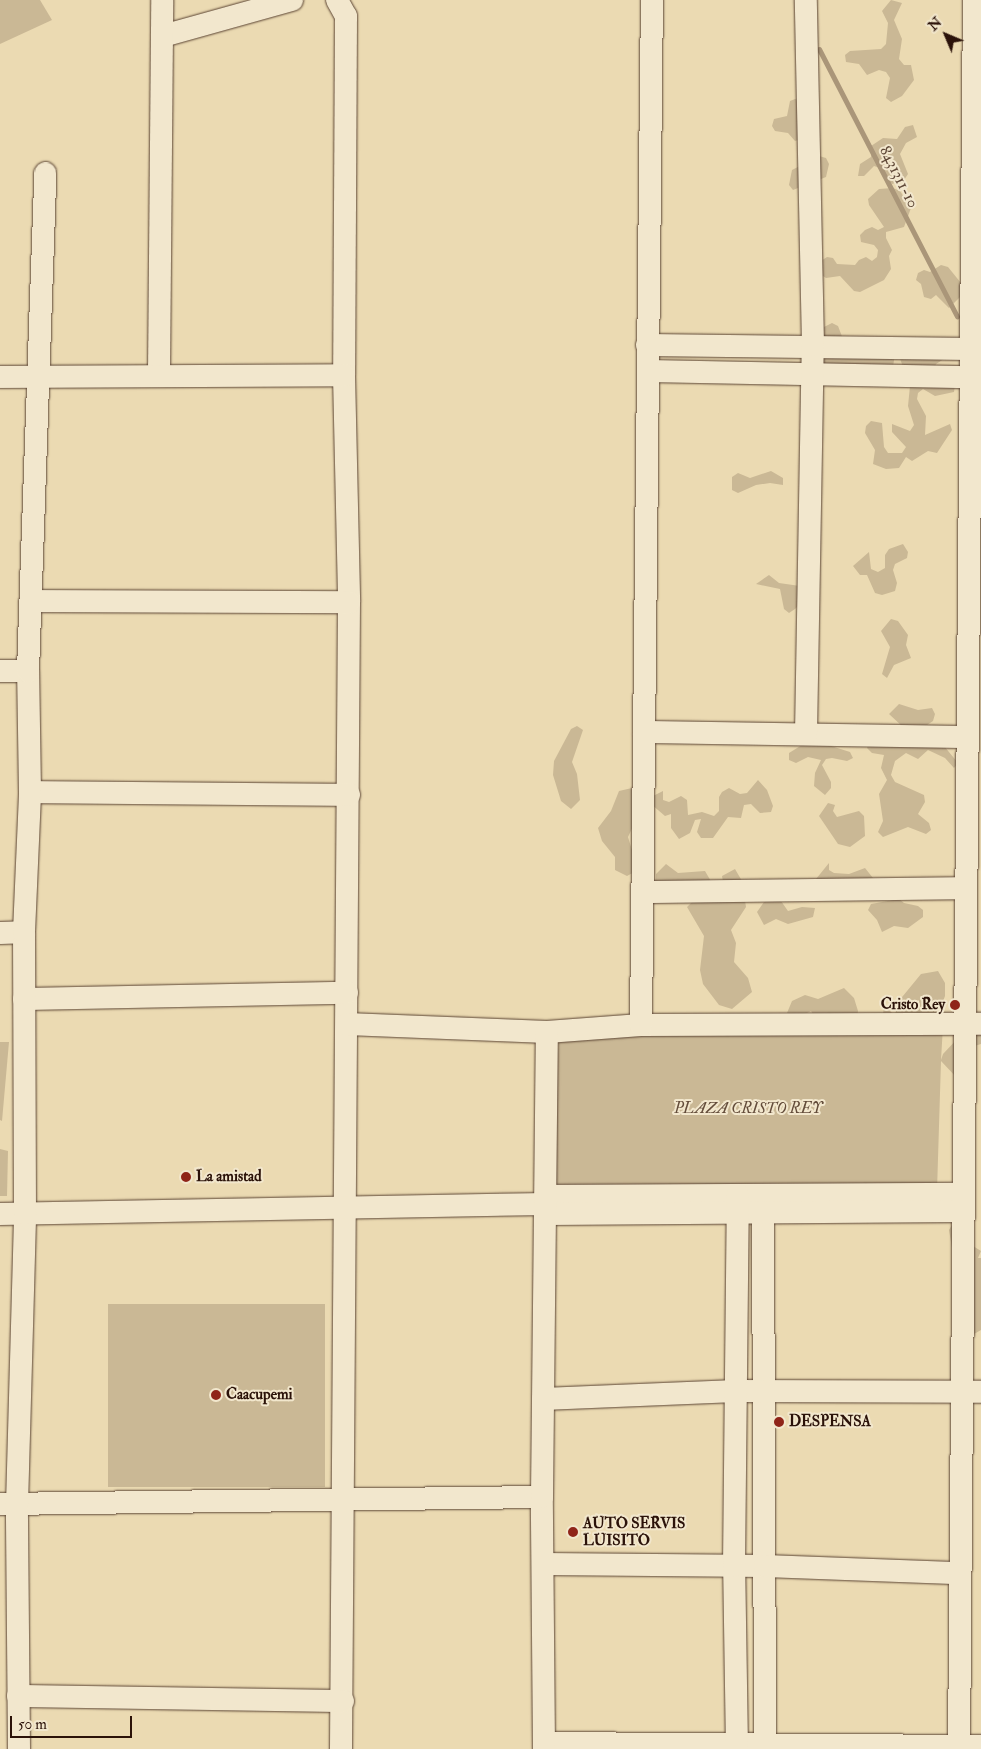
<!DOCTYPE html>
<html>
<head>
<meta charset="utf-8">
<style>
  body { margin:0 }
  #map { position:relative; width:981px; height:1749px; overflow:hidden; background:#ebdab2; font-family:"IM FELL Double Pica",serif }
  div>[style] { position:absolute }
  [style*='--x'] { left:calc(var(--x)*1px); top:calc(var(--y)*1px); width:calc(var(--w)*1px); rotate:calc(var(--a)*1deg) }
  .green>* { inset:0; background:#cab895; transform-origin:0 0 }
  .stream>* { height:5px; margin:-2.5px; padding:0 2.5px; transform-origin:2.5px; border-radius:2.5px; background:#aa9679 }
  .roads { filter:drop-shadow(0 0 1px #5b4433) drop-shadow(0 0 1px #5b4433) }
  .minor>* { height:22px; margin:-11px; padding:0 11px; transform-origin:11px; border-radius:11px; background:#f2e7cd }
  .dots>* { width:14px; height:14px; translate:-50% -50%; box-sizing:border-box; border:2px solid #f2e7cd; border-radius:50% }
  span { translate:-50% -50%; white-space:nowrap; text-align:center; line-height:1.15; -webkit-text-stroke:4px #f2e7cd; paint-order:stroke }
  .poi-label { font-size:15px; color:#2b1209; font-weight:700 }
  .right { translate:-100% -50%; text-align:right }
  .left { translate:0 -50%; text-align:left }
  .park-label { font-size:15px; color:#634c3a; font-style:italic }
  .water-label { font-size:16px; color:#5e4736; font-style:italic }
  .north { position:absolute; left:921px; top:10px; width:50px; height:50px; -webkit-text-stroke:4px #f2e7cd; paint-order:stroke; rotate:315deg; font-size:14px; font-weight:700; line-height:20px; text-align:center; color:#2b1209 }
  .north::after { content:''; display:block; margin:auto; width:18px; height:22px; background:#2b1209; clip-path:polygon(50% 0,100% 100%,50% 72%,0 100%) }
  .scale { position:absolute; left:10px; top:1716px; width:122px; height:22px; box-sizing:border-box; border:2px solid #2b1209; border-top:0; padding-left:6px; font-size:15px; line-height:18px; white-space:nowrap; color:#2b1209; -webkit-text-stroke:4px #f2e7cd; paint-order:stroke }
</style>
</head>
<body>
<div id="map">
  <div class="green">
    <div style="clip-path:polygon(0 0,40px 0,52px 20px,0 44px)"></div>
    <div style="clip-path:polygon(891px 0,902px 3px,894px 20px,902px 39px,899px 59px,904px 65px,911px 65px,914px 80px,902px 96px,891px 102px,886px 98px,890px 78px,886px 72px,879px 70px,867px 75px,859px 64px,846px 62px,845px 55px,850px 51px,881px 49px,886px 44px,888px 23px,882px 11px)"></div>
    <div style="clip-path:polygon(795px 99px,798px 100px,798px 140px,795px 141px,788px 133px,775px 131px,772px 126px,774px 119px,787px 116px,790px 101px)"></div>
    <div style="clip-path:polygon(913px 125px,917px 137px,906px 143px,900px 154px,908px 174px,904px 180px,892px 184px,880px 168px,874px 166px,864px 176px,858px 176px,860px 164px,871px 157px,871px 146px,883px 138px,897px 139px,905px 127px)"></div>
    <div style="clip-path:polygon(819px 156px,826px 158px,829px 164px,826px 177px,793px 190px,789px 185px,792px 170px)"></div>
    <div style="clip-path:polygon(893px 188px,900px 191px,911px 208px,904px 227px,886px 232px,886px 238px,892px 250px,889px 256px,891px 269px,884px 280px,860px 292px,854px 291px,840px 276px,826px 278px,820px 274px,821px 261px,827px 257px,833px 258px,837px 264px,855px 265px,859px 260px,866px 257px,872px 261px,877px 257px,878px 250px,874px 245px,861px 242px,860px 235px,865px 230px,872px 227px,878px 230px,884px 227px,869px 205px,868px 199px,879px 189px)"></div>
    <div style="clip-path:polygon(941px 265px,948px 267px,961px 283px,963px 294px,949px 308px,936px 295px,931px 299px,924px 297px,921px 284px,916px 280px,918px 273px,924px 270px,930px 272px)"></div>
    <div style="clip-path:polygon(832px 323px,838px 326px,843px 339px,895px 353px,893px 367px,841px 376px,820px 361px,820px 329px)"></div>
    <div style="clip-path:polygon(899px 356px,947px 357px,936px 364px,931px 376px,955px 385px,954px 392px,935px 396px,923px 389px,918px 393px,917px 399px,926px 416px,925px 435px,950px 424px,952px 430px,937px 453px,928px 451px,912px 461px,906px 457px,899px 468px,886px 469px,873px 464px,875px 450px,865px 433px,866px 426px,871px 421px,882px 423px,884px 447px,888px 453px,902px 453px,906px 447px,892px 432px,892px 424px,910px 431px,914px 425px,908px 406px,910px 386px)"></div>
    <div style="clip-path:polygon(771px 471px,783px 478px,783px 485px,770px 483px,756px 485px,738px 493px,732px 490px,732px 477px,738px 473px,750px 478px)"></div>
    <div style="clip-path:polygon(903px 544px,908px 552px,907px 558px,895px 564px,893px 570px,897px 583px,895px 591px,882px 595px,875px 593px,867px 575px,860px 575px,853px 566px,869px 552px,871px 569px,878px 572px,885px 568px,885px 555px,889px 549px)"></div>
    <div style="clip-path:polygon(769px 575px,779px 583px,800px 586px,800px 604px,795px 609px,789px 613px,784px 609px,780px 589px,756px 584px)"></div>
    <div style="clip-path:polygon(891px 619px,898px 621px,908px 635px,906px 645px,911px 658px,894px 665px,887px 678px,882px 674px,890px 647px,881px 631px)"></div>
    <div style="clip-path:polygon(899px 704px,918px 710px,932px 708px,935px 714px,933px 721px,927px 725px,903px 727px,889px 714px)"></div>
    <div style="clip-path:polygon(577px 726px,583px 730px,572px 762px,577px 774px,580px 800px,571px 809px,561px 801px,553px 775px,554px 761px,571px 729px)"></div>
    <div style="clip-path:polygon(869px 741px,944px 746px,958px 763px,954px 768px,945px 758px,928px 750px,918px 759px,906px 753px,895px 761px,891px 775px,895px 782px,924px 795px,925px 802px,918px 814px,929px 823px,931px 830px,926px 834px,908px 827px,883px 837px,878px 832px,883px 821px,879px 794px,887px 780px,881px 768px,884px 755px,872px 753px,867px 748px)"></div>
    <div style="clip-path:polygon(802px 745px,831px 746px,850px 752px,853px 758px,847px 761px,832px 758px,826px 759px,822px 765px,831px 782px,831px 788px,825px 795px,814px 786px,815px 773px,821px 760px,808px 757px,796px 763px,789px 760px,789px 753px)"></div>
    <div style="clip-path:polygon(758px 780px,767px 790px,773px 806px,771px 812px,760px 813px,751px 804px,744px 805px,741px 818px,728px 817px,713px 838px,701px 838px,697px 832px,701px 819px,695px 820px,690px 833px,679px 839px,671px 828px,671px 814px,665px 816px,651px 804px,651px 797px,663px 791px,663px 800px,669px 802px,681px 796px,687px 800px,688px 815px,702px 812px,714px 816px,719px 811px,719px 797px,722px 792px,729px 788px,740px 794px,747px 793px)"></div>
    <div style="clip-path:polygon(632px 788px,641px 798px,643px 805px,628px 837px,638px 870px,627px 876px,615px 870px,615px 857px,602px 841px,598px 828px,611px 811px,619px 791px)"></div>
    <div style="clip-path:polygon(828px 803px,835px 805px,833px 811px,837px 817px,859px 811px,864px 816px,865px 836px,850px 847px,838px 844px,819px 816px)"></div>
    <div style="clip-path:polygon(829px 863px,829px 870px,834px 873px,849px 874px,865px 868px,873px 878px,816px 879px)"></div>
    <div style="clip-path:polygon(666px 864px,678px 873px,705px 871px,712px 883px,656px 881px,656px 874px)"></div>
    <div style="clip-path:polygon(735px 869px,742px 881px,746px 907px,731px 930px,736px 943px,734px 962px,748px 978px,752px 992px,732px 1009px,719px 1005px,703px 984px,700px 970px,704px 936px,687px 907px,693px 901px,712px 902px,723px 882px,722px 876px)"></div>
    <div style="clip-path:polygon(776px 894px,788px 911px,802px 907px,815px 908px,813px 917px,788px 924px,776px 919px,764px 925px,757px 912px,764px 902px)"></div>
    <div style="clip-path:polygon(899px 899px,904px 903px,918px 906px,923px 910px,923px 917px,908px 928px,894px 926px,882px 932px,877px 920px,868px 910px,871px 904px)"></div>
    <div style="clip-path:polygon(938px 971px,945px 983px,945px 996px,940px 1009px,932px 1018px,943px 1026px,941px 1060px,943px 1054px,959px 1037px,981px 1027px,981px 1044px,968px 1048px,957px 1078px,941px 1061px,937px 1191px,554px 1191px,559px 1026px,818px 1022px,811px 1011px,799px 1017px,787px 1013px,792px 1001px,805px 995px,818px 999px,844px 988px,854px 998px,858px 1011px,856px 1025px,882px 1021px,884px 1007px,895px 1015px,898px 1002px,921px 974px)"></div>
    <div style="clip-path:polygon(0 1042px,9px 1042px,2px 1121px,0 1120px)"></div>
    <div style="clip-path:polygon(0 1149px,8px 1151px,7px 1196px,0 1196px)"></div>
    <div style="clip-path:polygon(956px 1218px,973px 1246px,981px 1251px,978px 1258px,981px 1258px,981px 1330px,967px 1338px,949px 1230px)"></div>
    <div style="left:108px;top:1304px;width:217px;height:183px"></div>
  </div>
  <div class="stream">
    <div style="--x:819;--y:49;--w:301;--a:62.7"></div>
  </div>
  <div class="roads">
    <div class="minor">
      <div style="--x:337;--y:0;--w:18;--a:61"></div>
      <div style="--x:346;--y:16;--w:359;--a:90.3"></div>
      <div style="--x:344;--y:375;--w:227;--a:88.7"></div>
      <div style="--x:349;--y:602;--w:1147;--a:90.4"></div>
      <div style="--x:163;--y:36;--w:134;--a:-15.6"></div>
      <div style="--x:647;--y:345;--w:324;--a:0.7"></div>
      <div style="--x:648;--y:371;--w:322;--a:1.1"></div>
      <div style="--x:159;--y:374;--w:374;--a:-89.5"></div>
      <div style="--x:0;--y:377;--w:344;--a:-0.3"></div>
      <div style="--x:31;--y:601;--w:318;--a:0.2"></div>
      <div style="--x:0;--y:671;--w:28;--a:0"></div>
      <div style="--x:644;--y:732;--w:323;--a:0.9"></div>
      <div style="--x:806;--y:734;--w:389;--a:-89"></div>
      <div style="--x:813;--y:345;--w:345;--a:-91.2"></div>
      <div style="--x:30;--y:792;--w:319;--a:0.5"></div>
      <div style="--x:643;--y:892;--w:323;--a:-0.7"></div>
      <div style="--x:0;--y:933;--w:24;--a:-2"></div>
      <div style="--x:24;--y:999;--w:323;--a:-1.1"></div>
      <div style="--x:347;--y:1024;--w:200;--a:2.3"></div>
      <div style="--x:547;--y:1032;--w:94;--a:-4.3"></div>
      <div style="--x:641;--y:1025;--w:340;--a:-0.2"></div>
      <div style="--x:641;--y:1025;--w:1025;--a:-89.39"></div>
      <div style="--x:763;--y:1195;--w:554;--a:89.79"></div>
      <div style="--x:547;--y:1196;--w:417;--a:-0.3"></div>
      <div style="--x:0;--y:1214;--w:547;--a:-1.05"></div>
      <div style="--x:547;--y:1214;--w:416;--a:-0.4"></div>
      <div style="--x:543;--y:1399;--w:193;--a:-2.4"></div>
      <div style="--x:736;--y:1391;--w:245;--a:0.2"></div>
      <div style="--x:0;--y:1504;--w:542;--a:-0.74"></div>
      <div style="--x:543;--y:1564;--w:222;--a:0.5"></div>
      <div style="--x:765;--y:1566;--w:195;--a:2.1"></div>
      <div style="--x:18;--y:1696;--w:325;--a:0.9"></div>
      <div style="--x:544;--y:1743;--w:437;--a:0.4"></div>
      <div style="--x:19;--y:1749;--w:244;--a:-90.5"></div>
      <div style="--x:17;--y:1505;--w:292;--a:-88.4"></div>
      <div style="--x:25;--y:1213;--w:281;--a:-90.2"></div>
      <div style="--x:24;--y:932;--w:140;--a:-87.5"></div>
      <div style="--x:30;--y:792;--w:121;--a:-90.9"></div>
      <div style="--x:28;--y:671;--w:498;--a:-88"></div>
      <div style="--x:544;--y:1749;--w:252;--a:-90.5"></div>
      <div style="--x:542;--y:1497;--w:465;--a:-89.4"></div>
      <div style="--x:737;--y:1749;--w:183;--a:-90.9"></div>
      <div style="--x:734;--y:1566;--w:371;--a:-89.4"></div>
      <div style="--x:959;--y:1749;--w:1749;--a:-89.51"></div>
    </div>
  </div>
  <div class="dots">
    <div style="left:955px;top:1005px;background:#8f2418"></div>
    <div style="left:186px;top:1177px;background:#8f2418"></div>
    <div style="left:216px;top:1395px;background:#8f2418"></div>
    <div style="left:779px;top:1422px;background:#8f2418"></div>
    <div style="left:573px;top:1532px;background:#8f2418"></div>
  </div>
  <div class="poi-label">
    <span class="right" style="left:945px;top:1005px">Cristo Rey</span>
    <span class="left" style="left:196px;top:1177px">La amistad</span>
    <span class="left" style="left:226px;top:1395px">Caacupemi</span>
    <span class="left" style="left:789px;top:1422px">DESPENSA</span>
    <span class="left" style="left:583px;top:1532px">AUTO SERVIS<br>LUISITO</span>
  </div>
  <div class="park-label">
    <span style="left:748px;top:1109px">PLAZA CRISTO REY</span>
  </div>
  <div class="water-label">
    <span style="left:899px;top:177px;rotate:63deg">8431311-10</span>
  </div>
  <div class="north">N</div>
  <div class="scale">50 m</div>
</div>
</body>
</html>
